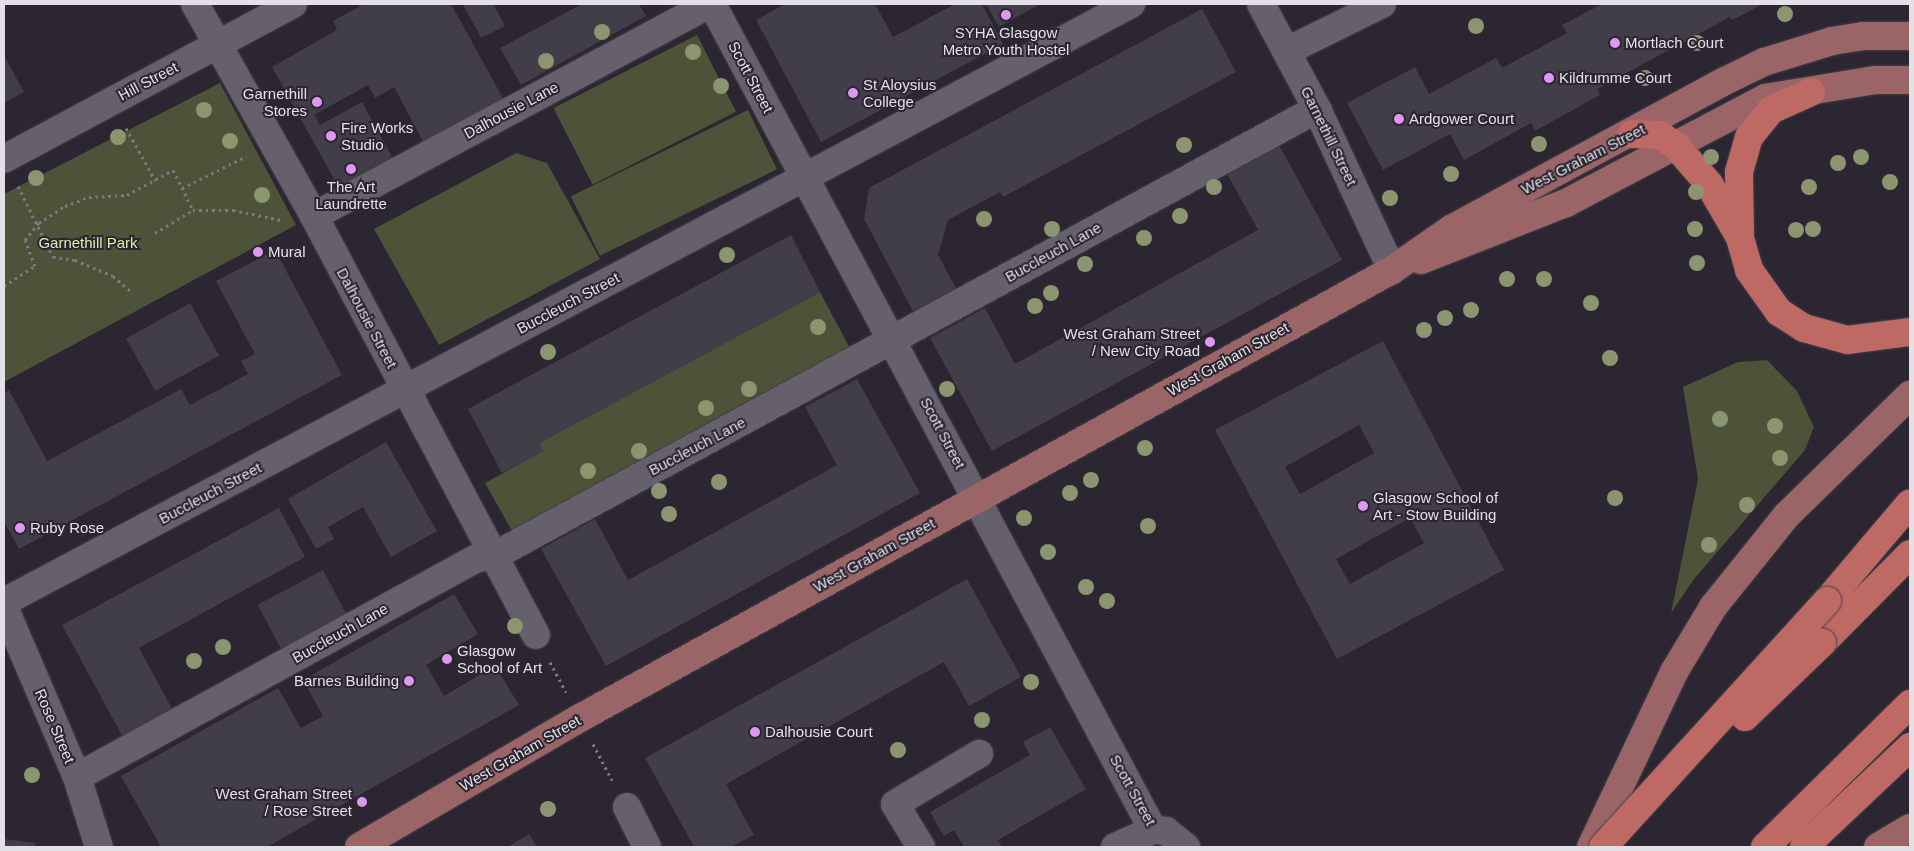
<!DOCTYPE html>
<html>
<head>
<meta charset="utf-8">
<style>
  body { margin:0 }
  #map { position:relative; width:1914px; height:851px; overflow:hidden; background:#2b2631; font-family:Arial,sans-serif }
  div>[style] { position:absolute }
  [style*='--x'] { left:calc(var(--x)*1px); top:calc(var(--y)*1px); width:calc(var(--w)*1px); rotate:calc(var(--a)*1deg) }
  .green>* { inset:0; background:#4c5339; transform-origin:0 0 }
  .building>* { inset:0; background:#413d49; transform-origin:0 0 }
  .path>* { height:3px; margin-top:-1.5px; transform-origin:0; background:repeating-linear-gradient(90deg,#7d7983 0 2.5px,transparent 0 6.5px) }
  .roads { filter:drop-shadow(0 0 1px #45414a) drop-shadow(0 0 1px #45414a) }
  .minor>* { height:28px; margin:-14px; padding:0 14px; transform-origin:14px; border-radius:14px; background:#65606c }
  .major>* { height:28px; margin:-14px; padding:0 14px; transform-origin:14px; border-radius:14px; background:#9b6568 }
  .highway>* { height:28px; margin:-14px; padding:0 14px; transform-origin:14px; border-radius:14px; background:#bf6965 }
  .bridges { filter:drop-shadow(0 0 1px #45414a) drop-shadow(0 0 1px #45414a) }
  .highway-bridge>* { height:28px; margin:-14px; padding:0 14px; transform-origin:14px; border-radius:14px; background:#bf6965 }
  .trees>* { width:16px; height:16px; margin:-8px; border-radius:50%; background:#8b9570 }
  .dots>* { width:14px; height:14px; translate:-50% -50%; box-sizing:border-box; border:2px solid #2b2631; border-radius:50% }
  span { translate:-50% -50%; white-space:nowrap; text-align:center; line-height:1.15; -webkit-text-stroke:4px #2b2631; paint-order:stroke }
  .poi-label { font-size:15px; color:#e3e0e7 }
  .left { translate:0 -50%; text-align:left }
  .right { translate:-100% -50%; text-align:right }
  .street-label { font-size:15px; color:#e3e0e7 }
  .park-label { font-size:15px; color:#daefa4 }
  .frame { position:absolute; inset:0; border:5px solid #e3e0e7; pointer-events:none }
</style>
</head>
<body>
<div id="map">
  <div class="green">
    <div style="left:697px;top:35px;width:86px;height:161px;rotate:63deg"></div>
    <div style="clip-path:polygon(220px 83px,296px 225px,4px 382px,4px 194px)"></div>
    <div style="left:748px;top:110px;width:66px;height:197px;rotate:64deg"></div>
    <div style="clip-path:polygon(516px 153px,547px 163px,600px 259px,439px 345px,374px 229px)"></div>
    <div style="clip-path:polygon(820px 292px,853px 354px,515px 536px,485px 483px,543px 451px,539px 443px)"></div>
    <div style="clip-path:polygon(1767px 360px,1797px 391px,1814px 427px,1805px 450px,1694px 579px,1671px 613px,1698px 479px,1683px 387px,1738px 362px)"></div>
  </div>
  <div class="building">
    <div style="clip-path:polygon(364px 4px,451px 4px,504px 100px,424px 143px,394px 87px,375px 98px,368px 85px,314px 115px,320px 125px,362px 102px,393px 159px,339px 188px,272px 67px,337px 30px,333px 21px)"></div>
    <div style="clip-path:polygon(463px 4px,497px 4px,494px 5px,505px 26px,481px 38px)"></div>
    <div style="clip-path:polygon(582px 4px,639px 4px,646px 16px,521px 85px,500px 48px)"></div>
    <div style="clip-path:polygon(785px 4px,875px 4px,893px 37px,955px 4px,982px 4px,1003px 44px,821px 142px,756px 20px)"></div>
    <div style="clip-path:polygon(986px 4px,1040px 4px,999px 27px)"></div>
    <div style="clip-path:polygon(1602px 4px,1763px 4px,1732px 20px,1730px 17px,1597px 89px,1600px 95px,1535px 131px,1531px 123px,1464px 160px,1450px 134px,1383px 170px,1347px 103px,1415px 67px,1429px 94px,1496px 58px,1502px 68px,1567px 33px,1562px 25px)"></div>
    <div style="clip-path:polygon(1202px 9px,1236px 72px,1003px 197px,1000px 192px,948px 220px,938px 255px,958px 292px,915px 315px,864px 219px,869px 188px)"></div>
    <div style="clip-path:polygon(4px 45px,5px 57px,24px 92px,4px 103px)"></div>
    <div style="clip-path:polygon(1279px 145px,1342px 260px,992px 451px,930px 338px,985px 308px,1015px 364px,1258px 230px,1227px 174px)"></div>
    <div style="clip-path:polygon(791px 235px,820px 292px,539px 443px,544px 451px,502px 473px,468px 409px)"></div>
    <div style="clip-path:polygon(275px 250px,342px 375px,19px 549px,4px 521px,4px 393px,9px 390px,47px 461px,181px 389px,190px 405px,248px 374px,241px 361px,255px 354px,216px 281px)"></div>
    <div style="left:190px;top:303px;width:60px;height:73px;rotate:61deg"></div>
    <div style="clip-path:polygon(evenodd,1383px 341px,1504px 570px,1337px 659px,1215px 430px,1383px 341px,1359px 425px,1374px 453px,1300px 494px,1285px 467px,1359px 425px,1383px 341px,1410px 518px,1424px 543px,1350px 584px,1336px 559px,1410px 518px)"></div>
    <div style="clip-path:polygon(857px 379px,920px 493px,606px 666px,541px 549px,595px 519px,628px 580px,837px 465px,805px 407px)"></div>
    <div style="clip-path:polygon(386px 442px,437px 531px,391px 557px,363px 507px,328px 527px,334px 539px,316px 549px,288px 499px)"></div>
    <div style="clip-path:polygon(279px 508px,305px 557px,139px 648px,176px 716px,126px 743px,62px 625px)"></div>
    <div style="left:323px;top:570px;width:58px;height:74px;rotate:62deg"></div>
    <div style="clip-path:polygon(967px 579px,1021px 677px,969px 706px,944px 662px,726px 784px,754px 835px,731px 847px,694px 847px,645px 758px)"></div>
    <div style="clip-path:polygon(454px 594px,478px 634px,426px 665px,444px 696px,495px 666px,519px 705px,267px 847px,161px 847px,121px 776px,278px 688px,301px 728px,323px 716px,303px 680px)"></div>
    <div style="clip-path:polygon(1050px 727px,1086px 789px,998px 840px,1002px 847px,964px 847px,954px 830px,944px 836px,930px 812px,1030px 755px,1023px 742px)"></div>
    <div style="clip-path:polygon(529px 834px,537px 847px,507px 847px)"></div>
    <div style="clip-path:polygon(4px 839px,36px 843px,35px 847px,4px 847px)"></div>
  </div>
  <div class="path">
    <div style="--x:126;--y:128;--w:60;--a:60.9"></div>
    <div style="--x:18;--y:186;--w:79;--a:63.8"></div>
    <div style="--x:53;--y:257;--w:22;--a:8"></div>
    <div style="--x:75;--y:260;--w:41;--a:22.8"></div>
    <div style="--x:113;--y:276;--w:23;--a:41"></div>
    <div style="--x:182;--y:188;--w:72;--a:-26.2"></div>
    <div style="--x:155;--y:233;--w:44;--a:-31.2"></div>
    <div style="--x:193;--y:210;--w:40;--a:0"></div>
    <div style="--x:233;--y:210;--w:49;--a:11.8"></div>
    <div style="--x:4;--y:286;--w:37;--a:-33"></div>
    <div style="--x:35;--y:266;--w:28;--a:-111"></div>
    <div style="--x:25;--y:240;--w:22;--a:-51"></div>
    <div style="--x:39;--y:223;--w:31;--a:-33"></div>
    <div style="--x:65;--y:206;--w:26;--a:-21"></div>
    <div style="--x:89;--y:197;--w:38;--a:-3"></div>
    <div style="--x:127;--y:195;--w:52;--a:-28.5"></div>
    <div style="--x:173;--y:170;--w:45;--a:63.4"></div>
    <div style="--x:550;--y:662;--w:34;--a:62"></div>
    <div style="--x:593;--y:744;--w:41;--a:62.2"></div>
  </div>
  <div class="roads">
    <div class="minor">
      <div style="--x:195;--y:4;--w:243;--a:60.7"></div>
      <div style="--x:314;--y:216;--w:474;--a:62.1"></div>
      <div style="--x:712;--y:4;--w:936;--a:61.9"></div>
      <div style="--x:1261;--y:4;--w:119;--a:61.9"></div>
      <div style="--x:1317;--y:109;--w:178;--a:65"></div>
      <div style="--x:1287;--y:51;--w:106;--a:-26.3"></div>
      <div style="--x:4;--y:159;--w:328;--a:-28.2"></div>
      <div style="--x:314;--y:216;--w:448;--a:-28.2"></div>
      <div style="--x:4;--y:602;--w:1276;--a:-27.95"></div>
      <div style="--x:4;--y:607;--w:185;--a:66.8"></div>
      <div style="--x:77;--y:777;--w:73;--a:72.6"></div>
      <div style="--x:77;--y:777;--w:456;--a:-28.7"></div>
      <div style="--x:477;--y:558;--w:17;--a:-7"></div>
      <div style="--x:494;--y:556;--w:937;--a:-28.51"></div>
      <div style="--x:627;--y:807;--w:45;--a:63.4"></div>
      <div style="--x:921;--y:847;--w:50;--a:-121.2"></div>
      <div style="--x:895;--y:804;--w:98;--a:-30.8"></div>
      <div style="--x:1115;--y:847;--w:42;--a:-24.1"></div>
      <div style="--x:1153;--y:830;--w:13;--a:4"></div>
      <div style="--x:1166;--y:831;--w:26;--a:39"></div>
    </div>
    <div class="major">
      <div style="--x:1421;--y:260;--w:156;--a:-21.5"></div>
      <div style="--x:1566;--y:203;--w:225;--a:-27.8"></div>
      <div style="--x:1765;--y:98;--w:111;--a:-9.3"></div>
      <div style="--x:1875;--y:80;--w:35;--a:0"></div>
      <div style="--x:359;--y:847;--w:256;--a:-30.3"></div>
      <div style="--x:580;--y:718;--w:927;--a:-28.89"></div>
      <div style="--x:1392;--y:270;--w:72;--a:-34.8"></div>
      <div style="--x:1451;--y:229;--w:311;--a:-28.4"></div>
      <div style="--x:1725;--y:81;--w:43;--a:-26"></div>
      <div style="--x:1764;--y:62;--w:71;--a:-17.2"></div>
      <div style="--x:1832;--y:41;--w:31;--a:-9"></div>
      <div style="--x:1863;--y:36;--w:47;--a:0"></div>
      <div style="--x:1591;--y:847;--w:194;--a:-64.6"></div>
      <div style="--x:1674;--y:672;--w:76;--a:-59"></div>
      <div style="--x:1713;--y:607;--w:118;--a:-51.2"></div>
      <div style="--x:1787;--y:515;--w:172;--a:-44.3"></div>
      <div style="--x:1878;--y:847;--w:37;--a:-31"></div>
    </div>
    <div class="highway">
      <div style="--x:1811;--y:92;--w:44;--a:155.8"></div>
      <div style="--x:1771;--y:110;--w:35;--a:129"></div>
      <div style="--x:1749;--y:137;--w:36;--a:106"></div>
      <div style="--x:1739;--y:172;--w:66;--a:89.1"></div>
      <div style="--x:1740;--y:238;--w:33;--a:74"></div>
      <div style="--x:1749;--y:270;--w:52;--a:54.5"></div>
      <div style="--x:1779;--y:312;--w:30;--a:33"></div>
      <div style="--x:1804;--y:328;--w:45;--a:15.6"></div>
      <div style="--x:1847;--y:340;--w:64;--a:-7.2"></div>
      <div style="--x:1632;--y:134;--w:28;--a:2"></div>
      <div style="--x:1660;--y:135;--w:19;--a:35"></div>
      <div style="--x:1676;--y:146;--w:50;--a:49"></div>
      <div style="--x:1709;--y:184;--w:58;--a:59.9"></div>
      <div style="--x:1827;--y:601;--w:128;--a:-49.7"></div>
      <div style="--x:1822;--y:643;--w:125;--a:-45.3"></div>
      <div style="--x:1765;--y:847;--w:204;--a:-44.6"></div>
      <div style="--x:1804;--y:847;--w:146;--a:-43.3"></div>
    </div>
  </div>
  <div class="bridges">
    <div class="highway-bridge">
      <div style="--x:1745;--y:717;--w:107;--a:-43.9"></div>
      <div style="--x:1603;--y:847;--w:333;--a:-47.7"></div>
    </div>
  </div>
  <div class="trees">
    <div style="left:1785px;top:14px"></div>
    <div style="left:1476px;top:26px"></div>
    <div style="left:602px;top:32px"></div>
    <div style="left:1697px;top:43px"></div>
    <div style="left:693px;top:52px"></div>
    <div style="left:546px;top:61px"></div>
    <div style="left:1645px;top:78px"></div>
    <div style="left:721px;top:86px"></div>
    <div style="left:204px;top:110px"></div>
    <div style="left:118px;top:137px"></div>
    <div style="left:230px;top:141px"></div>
    <div style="left:1539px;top:144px"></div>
    <div style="left:1184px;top:145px"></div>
    <div style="left:1711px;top:157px"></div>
    <div style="left:1861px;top:157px"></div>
    <div style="left:1838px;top:163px"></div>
    <div style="left:1451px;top:174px"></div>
    <div style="left:36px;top:178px"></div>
    <div style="left:1890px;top:182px"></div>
    <div style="left:1214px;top:187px"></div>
    <div style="left:1809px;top:187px"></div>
    <div style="left:1696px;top:192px"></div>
    <div style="left:262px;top:195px"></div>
    <div style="left:1390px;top:198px"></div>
    <div style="left:1180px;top:216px"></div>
    <div style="left:984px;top:219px"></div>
    <div style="left:1052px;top:229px"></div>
    <div style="left:1695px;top:229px"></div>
    <div style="left:1813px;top:229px"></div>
    <div style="left:1796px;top:230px"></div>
    <div style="left:1144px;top:238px"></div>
    <div style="left:727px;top:255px"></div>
    <div style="left:1697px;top:263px"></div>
    <div style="left:1085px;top:264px"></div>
    <div style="left:1507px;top:279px"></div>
    <div style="left:1544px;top:279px"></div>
    <div style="left:1051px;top:293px"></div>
    <div style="left:1591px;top:303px"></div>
    <div style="left:1035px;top:306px"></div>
    <div style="left:1471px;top:310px"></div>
    <div style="left:1445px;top:318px"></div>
    <div style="left:818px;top:327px"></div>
    <div style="left:1424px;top:330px"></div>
    <div style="left:548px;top:352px"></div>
    <div style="left:1610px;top:358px"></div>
    <div style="left:749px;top:389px"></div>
    <div style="left:947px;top:389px"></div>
    <div style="left:706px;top:408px"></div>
    <div style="left:1720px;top:419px"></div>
    <div style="left:1775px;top:426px"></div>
    <div style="left:1145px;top:448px"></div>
    <div style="left:639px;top:451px"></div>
    <div style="left:1780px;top:458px"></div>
    <div style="left:588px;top:471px"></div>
    <div style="left:1091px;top:480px"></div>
    <div style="left:719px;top:482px"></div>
    <div style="left:659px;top:491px"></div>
    <div style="left:1070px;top:493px"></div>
    <div style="left:1615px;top:498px"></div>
    <div style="left:1747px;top:505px"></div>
    <div style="left:669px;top:514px"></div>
    <div style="left:1024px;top:518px"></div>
    <div style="left:1148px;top:526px"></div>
    <div style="left:1709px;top:545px"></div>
    <div style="left:1048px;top:552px"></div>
    <div style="left:1086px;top:587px"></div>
    <div style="left:1107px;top:601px"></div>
    <div style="left:515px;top:626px"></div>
    <div style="left:223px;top:647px"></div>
    <div style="left:194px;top:661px"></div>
    <div style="left:1031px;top:682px"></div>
    <div style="left:982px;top:720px"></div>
    <div style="left:898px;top:750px"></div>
    <div style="left:32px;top:775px"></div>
    <div style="left:548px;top:809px"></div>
  </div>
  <div class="dots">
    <div style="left:1006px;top:15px;background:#df98f1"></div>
    <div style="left:1615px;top:43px;background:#df98f1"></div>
    <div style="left:1549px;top:78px;background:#df98f1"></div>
    <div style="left:853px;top:93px;background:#df98f1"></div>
    <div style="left:317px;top:102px;background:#df98f1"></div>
    <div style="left:1399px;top:119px;background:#df98f1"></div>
    <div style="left:331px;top:136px;background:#df98f1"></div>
    <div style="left:351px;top:169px;background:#df98f1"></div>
    <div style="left:258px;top:252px;background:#df98f1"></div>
    <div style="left:1210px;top:342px;background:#df98f1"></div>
    <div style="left:1363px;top:506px;background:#df98f1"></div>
    <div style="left:20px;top:528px;background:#df98f1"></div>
    <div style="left:447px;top:659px;background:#df98f1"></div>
    <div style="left:409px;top:681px;background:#df98f1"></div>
    <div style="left:755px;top:732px;background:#df98f1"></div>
    <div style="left:362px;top:802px;background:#df98f1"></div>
  </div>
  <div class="poi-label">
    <span style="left:1006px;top:41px">SYHA Glasgow<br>Metro Youth Hostel</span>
    <span class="left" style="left:1625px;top:43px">Mortlach Court</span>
    <span class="left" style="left:1559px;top:78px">Kildrumme Court</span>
    <span class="left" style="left:863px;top:93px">St Aloysius<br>College</span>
    <span class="right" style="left:307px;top:102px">Garnethill<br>Stores</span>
    <span class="left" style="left:1409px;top:119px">Ardgower Court</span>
    <span class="left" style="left:341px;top:136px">Fire Works<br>Studio</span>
    <span style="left:351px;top:195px">The Art<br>Laundrette</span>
    <span class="left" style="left:268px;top:252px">Mural</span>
    <span class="right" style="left:1200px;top:342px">West Graham Street<br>/ New City Road</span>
    <span class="left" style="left:1373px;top:506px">Glasgow School of<br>Art - Stow Building</span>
    <span class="left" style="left:30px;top:528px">Ruby Rose</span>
    <span class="left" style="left:457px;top:659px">Glasgow<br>School of Art</span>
    <span class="right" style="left:399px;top:681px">Barnes Building</span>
    <span class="left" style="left:765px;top:732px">Dalhousie Court</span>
    <span class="right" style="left:352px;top:802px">West Graham Street<br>/ Rose Street</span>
  </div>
  <div class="street-label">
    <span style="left:751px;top:77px;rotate:62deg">Scott Street</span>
    <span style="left:148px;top:81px;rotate:-28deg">Hill Street</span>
    <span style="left:511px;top:110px;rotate:-28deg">Dalhousie Lane</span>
    <span style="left:1329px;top:136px;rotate:64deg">Garnethill Street</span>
    <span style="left:1583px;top:159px;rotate:-27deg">West Graham Street</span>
    <span style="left:1053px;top:252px;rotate:-29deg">Buccleuch Lane</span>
    <span style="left:568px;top:303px;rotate:-28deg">Buccleuch Street</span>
    <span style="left:367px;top:318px;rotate:62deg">Dalhousie Street</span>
    <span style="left:1228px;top:359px;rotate:-29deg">West Graham Street</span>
    <span style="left:943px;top:433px;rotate:62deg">Scott Street</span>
    <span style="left:697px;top:446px;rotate:-28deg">Buccleuch Lane</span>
    <span style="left:210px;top:493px;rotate:-28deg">Buccleuch Street</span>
    <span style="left:874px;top:555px;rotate:-29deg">West Graham Street</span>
    <span style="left:340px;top:633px;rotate:-29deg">Buccleuch Lane</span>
    <span style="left:55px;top:726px;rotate:67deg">Rose Street</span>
    <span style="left:520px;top:753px;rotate:-30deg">West Graham Street</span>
    <span style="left:1133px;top:790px;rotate:61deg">Scott Street</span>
  </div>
  <div class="park-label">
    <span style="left:88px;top:243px">Garnethill Park</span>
  </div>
  <div class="frame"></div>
</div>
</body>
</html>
